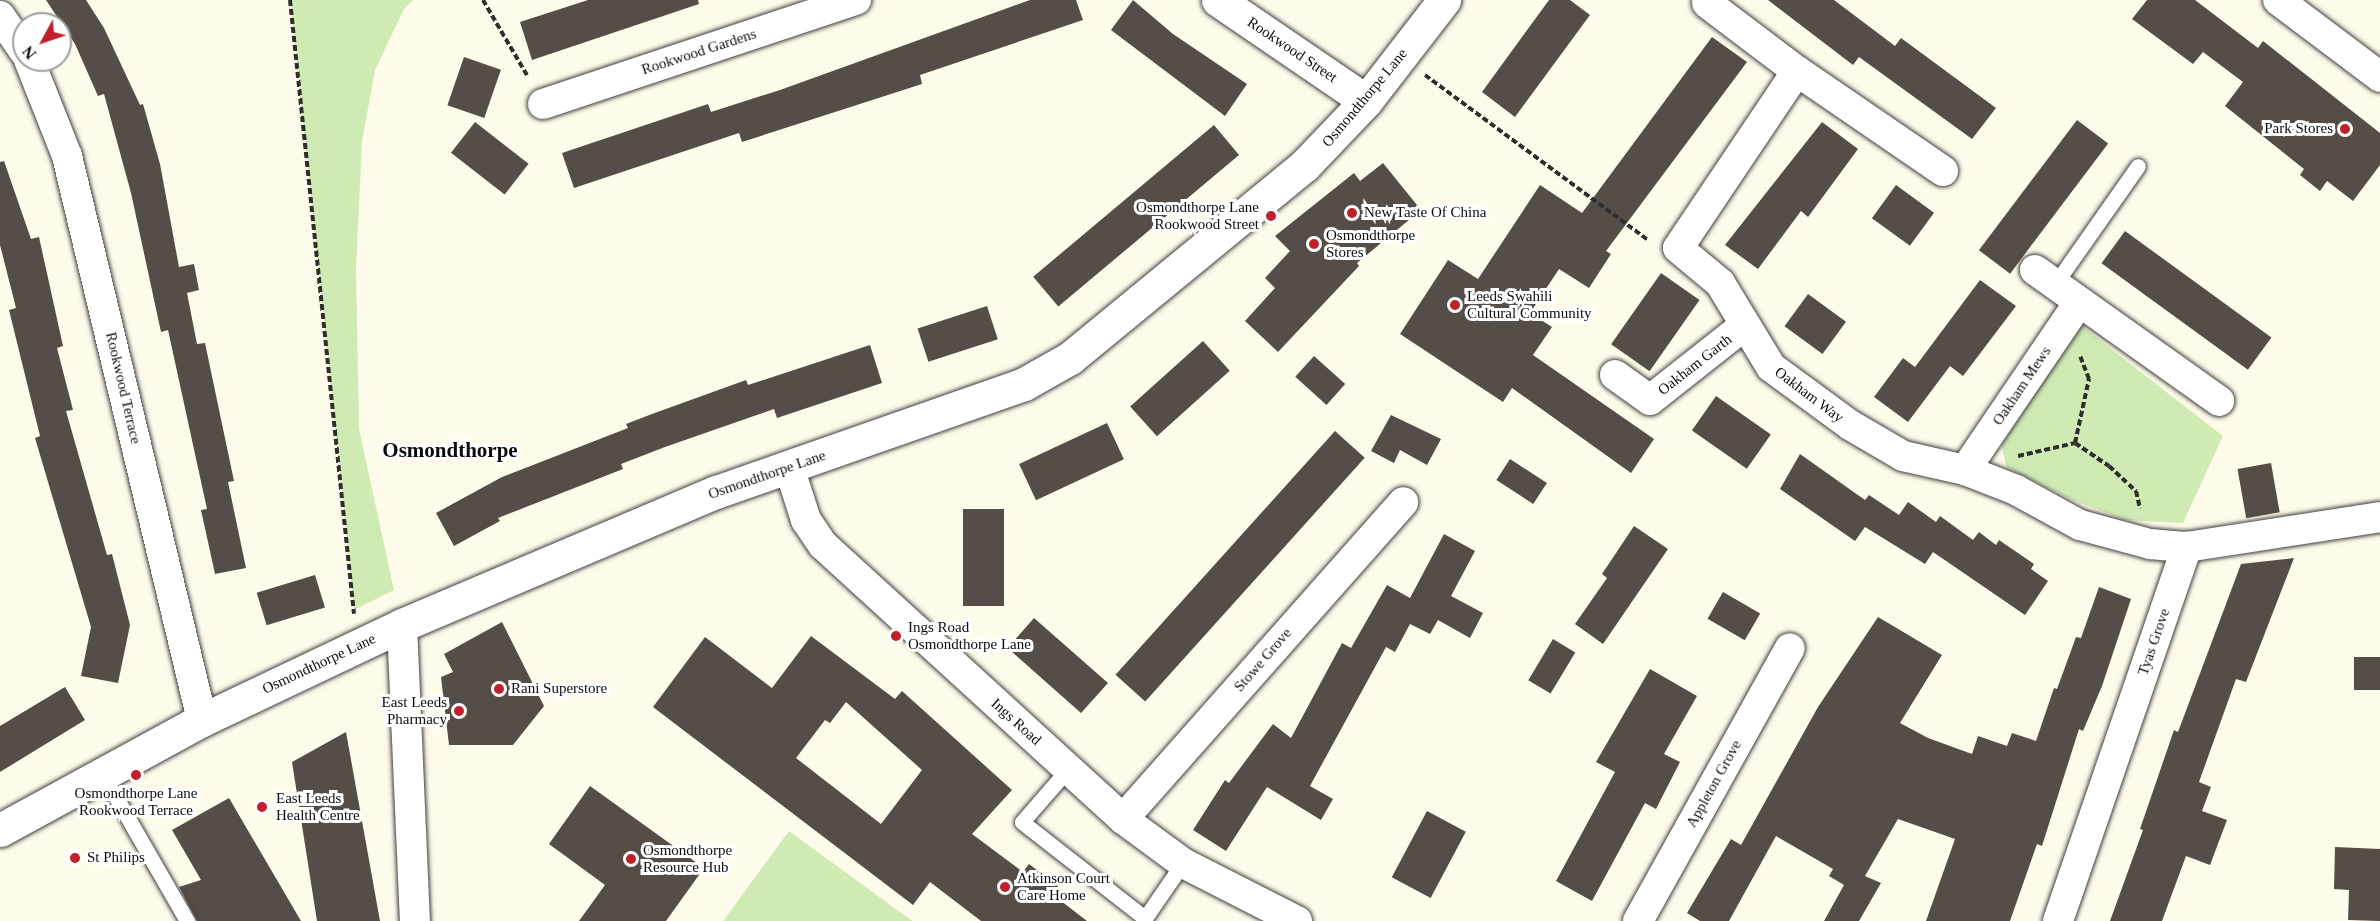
<!DOCTYPE html>
<html>
<head>
<meta charset="utf-8">
<style>
  body { margin:0 }
  #map { position:relative; width:2380px; height:921px; overflow:hidden; background:#fffbeb; font-family:Georgia,serif }
  div>[style] { position:absolute }
  [style*='--x'] { left:calc(var(--x)*1px); top:calc(var(--y)*1px); width:calc(var(--w)*1px); rotate:calc(var(--a)*1deg) }
  .green>* { inset:0; background:#d0eab4 }
  .building>* { inset:0; background:#554d48; transform-origin:0 0 }
  .path>* { height:4px; margin-top:-2px; transform-origin:0; background:repeating-linear-gradient(90deg,#2e2e2e 0 6px,transparent 0 9px) }
  .roads { filter:drop-shadow(0 0 2px #3f3f3f) drop-shadow(0 0 2px #3f3f3f) }
  .service>* { height:15px; margin:-7.5px; padding:0 7.5px; transform-origin:7.5px; border-radius:7.5px; background:#fff }
  .minor>* { height:30px; margin:-15px; padding:0 15px; transform-origin:15px; border-radius:15px; background:#fff }
  .tertiary>* { height:33px; margin:-16.5px; padding:0 16.5px; transform-origin:16.5px; border-radius:16.5px; background:#fff }
  .dots>* { width:16px; height:16px; translate:-50% -50%; box-sizing:border-box; border:3px solid #fff; border-radius:50% }
  span { translate:-50% -50%; white-space:nowrap; text-align:center; line-height:1.15; -webkit-text-stroke:6px #fff; paint-order:stroke }
  .street-label { font-size:15px; color:#0c0c0c }
  .poi-label { font-size:15px; color:#0c0c0c }
  .right { translate:-100% -50%; text-align:right }
  .left { translate:0 -50%; text-align:left }
  .district-label { font-size:21px; color:#0c0c0c; font-weight:700 }
  .north { position:absolute; left:12px; top:12px; width:60px; height:60px; box-sizing:border-box; background:#fff; border:2px solid #9e9e9e; border-radius:50%; rotate:230deg; font-size:16px; font-weight:700; line-height:24px; text-align:center; color:#0c0c0c }
  .north::after { content:''; display:block; margin:auto; width:21px; height:27px; background:#bf2029; clip-path:polygon(50% 0,100% 100%,50% 72%,0 100%) }
</style>
</head>
<body>
<div id="map">
  <div class="green">
    <div style="clip-path:polygon(290px 0,413px 0,404px 9px,375px 70px,362px 141px,356px 269px,359px 429px,394px 590px,354px 610px)"></div>
    <div style="clip-path:polygon(2079px 324px,2223px 436px,2183px 523px,2125px 520px,2072px 500px,2006px 467px,2001px 441px)"></div>
    <div style="clip-path:polygon(789px 831px,904px 915px,913px 921px,723px 921px)"></div>
  </div>
  <div class="building">
    <div style="clip-path:polygon(46px 0,86px 0,104px 28px,140px 105px,143px 104px,160px 164px,179px 267px,194px 264px,199px 290px,187px 293px,197px 344px,205px 343px,234px 481px,228px 482px,246px 568px,215px 574px,201px 510px,207px 509px,168px 330px,161px 332px,131px 193px,104px 94px,98px 96px,75px 44px)"></div>
    <div style="clip-path:polygon(588px 0,698px 0,699px 4px,532px 60px,520px 22px)"></div>
    <div style="clip-path:polygon(1030px 0,1076px 0,1083px 20px,920px 75px,922px 84px,742px 142px,739px 133px,574px 188px,562px 153px,708px 104px,711px 112px,780px 90px)"></div>
    <div style="clip-path:polygon(1133px 0,1173px 34px,1247px 84px,1225px 116px,1111px 30px)"></div>
    <div style="clip-path:polygon(1549px 0,1570px 0,1590px 15px,1515px 117px,1482px 92px)"></div>
    <div style="clip-path:polygon(1768px 0,1834px 0,1895px 46px,1901px 38px,1996px 108px,1972px 139px,1859px 57px,1853px 65px)"></div>
    <div style="clip-path:polygon(2147px 0,2195px 0,2258px 48px,2263px 41px,2380px 133px,2380px 165px,2353px 201px,2327px 181px,2320px 191px,2300px 175px,2304px 169px,2225px 106px,2243px 82px,2203px 52px,2193px 64px,2132px 19px)"></div>
    <div style="clip-path:polygon(1712px 37px,1747px 62px,1606px 251px,1611px 254px,1589px 288px,1559px 269px,1530px 313px,1552px 327px,1533px 355px,1654px 439px,1631px 473px,1512px 388px,1503px 402px,1400px 334px,1448px 260px,1478px 279px,1540px 185px,1582px 213px)"></div>
    <div style="left:464px;top:57px;width:39px;height:51px;rotate:19deg"></div>
    <div style="left:2077px;top:120px;width:39px;height:163px;rotate:37deg"></div>
    <div style="left:475px;top:122px;width:68px;height:39px;rotate:38deg"></div>
    <div style="clip-path:polygon(1822px 122px,1858px 149px,1808px 217px,1801px 211px,1758px 269px,1725px 245px)"></div>
    <div style="left:1214px;top:125px;width:39px;height:236px;rotate:50deg"></div>
    <div style="clip-path:polygon(4px 161px,31px 239px,39px 237px,63px 346px,57px 348px,73px 410px,66px 411px,107px 555px,112px 554px,130px 625px,118px 683px,81px 676px,91px 627px,35px 438px,40px 436px,9px 310px,16px 308px,0 245px,0 162px)"></div>
    <div style="clip-path:polygon(1383px 163px,1421px 210px,1357px 263px,1359px 266px,1278px 352px,1245px 321px,1275px 288px,1265px 278px,1290px 251px,1275px 236px,1354px 173px,1360px 181px)"></div>
    <div style="left:1896px;top:185px;width:47px;height:41px;rotate:36deg"></div>
    <div style="left:2125px;top:231px;width:181px;height:40px;rotate:36deg"></div>
    <div style="left:1661px;top:273px;width:47px;height:87px;rotate:35deg"></div>
    <div style="clip-path:polygon(1980px 280px,2016px 306px,1963px 376px,1950px 366px,1908px 422px,1874px 397px,1903px 358px,1915px 367px)"></div>
    <div style="left:1808px;top:294px;width:47px;height:40px;rotate:36deg"></div>
    <div style="left:987px;top:306px;width:35px;height:73px;rotate:72deg"></div>
    <div style="left:1203px;top:341px;width:40px;height:98px;rotate:48deg"></div>
    <div style="clip-path:polygon(870px 345px,882px 383px,777px 418px,774px 409px,665px 447px,621px 464px,623px 469px,498px 518px,500px 521px,454px 546px,436px 513px,502px 477px,628px 428px,626px 424px,652px 414px,746px 380px,748px 385px)"></div>
    <div style="left:1314px;top:356px;width:42px;height:28px;rotate:42deg"></div>
    <div style="left:1716px;top:396px;width:67px;height:42px;rotate:35deg"></div>
    <div style="clip-path:polygon(1391px 415px,1441px 439px,1427px 465px,1400px 450px,1394px 463px,1371px 451px)"></div>
    <div style="left:1107px;top:423px;width:40px;height:97px;rotate:65deg"></div>
    <div style="left:1335px;top:431px;width:40px;height:328px;rotate:42deg"></div>
    <div style="clip-path:polygon(1800px 454px,1865px 500px,1869px 495px,1899px 515px,1908px 502px,1936px 522px,1940px 516px,1973px 540px,1979px 532px,1996px 545px,1999px 540px,2034px 564px,2031px 569px,2048px 581px,2025px 615px,1933px 552px,1925px 564px,1865px 527px,1855px 541px,1780px 489px)"></div>
    <div style="left:1510px;top:459px;width:44px;height:25px;rotate:33deg"></div>
    <div style="left:2271px;top:463px;width:50px;height:34px;rotate:80deg"></div>
    <div style="left:963px;top:509px;width:41px;height:97px"></div>
    <div style="clip-path:polygon(1634px 526px,1668px 549px,1603px 644px,1575px 624px,1607px 578px,1602px 574px)"></div>
    <div style="clip-path:polygon(1444px 534px,1475px 551px,1451px 596px,1483px 613px,1470px 638px,1438px 620px,1430px 634px,1410px 624px,1395px 652px,1386px 647px,1310px 786px,1333px 799px,1321px 820px,1267px 787px,1226px 851px,1193px 830px,1225px 780px,1229px 783px,1273px 724px,1291px 738px,1342px 643px,1351px 648px,1387px 585px,1410px 598px)"></div>
    <div style="clip-path:polygon(2294px 558px,2246px 682px,2236px 679px,2199px 782px,2211px 787px,2202px 811px,2227px 820px,2210px 865px,2186px 856px,2162px 921px,2110px 921px,2143px 830px,2140px 829px,2174px 730px,2178px 732px,2241px 564px)"></div>
    <div style="left:315px;top:575px;width:34px;height:61px;rotate:73deg"></div>
    <div style="clip-path:polygon(2099px 587px,2131px 599px,2102px 686px,2083px 731px,2079px 729px,2042px 846px,2037px 844px,2010px 921px,1926px 921px,1955px 839px,1898px 819px,1865px 876px,1881px 883px,1859px 921px,1824px 921px,1844px 885px,1829px 876px,1833px 869px,1776px 836px,1729px 921px,1700px 921px,1687px 913px,1731px 839px,1741px 845px,1818px 707px,1878px 617px,1942px 655px,1900px 723px,1928px 738px,1972px 754px,1978px 736px,2007px 746px,2012px 733px,2036px 741px,2054px 688px,2057px 689px,2076px 637px,2081px 638px)"></div>
    <div style="left:1723px;top:592px;width:43px;height:31px;rotate:30deg"></div>
    <div style="clip-path:polygon(1034px 618px,1108px 683px,1081px 713px,1012px 652px,1012px 643px)"></div>
    <div style="clip-path:polygon(502px 622px,544px 706px,513px 745px,449px 745px,441px 677px,453px 672px,444px 654px)"></div>
    <div style="clip-path:polygon(evenodd,811px 636px,895px 699px,902px 691px,1012px 790px,972px 834px,1023px 872px,1029px 864px,1058px 886px,1052px 894px,1087px 921px,981px 921px,930px 882px,913px 905px,653px 707px,705px 637px,772px 688px,811px 636px,846px 702px,922px 770px,881px 824px,796px 758px,825px 720px,830px 723px,846px 702px)"></div>
    <div style="left:1553px;top:639px;width:26px;height:48px;rotate:31deg"></div>
    <div style="left:2380px;top:657px;width:33px;height:26px;rotate:90deg"></div>
    <div style="clip-path:polygon(1650px 669px,1697px 696px,1664px 754px,1680px 762px,1656px 809px,1645px 803px,1592px 901px,1556px 881px,1615px 772px,1596px 762px)"></div>
    <div style="clip-path:polygon(65px 687px,85px 720px,0 772px,0 726px)"></div>
    <div style="clip-path:polygon(346px 732px,380px 921px,317px 921px,292px 762px)"></div>
    <div style="clip-path:polygon(590px 786px,704px 868px,666px 921px,579px 921px,605px 885px,549px 844px)"></div>
    <div style="clip-path:polygon(229px 798px,301px 921px,197px 921px,179px 887px,201px 880px,172px 830px)"></div>
    <div style="left:1427px;top:811px;width:44px;height:75px;rotate:28deg"></div>
    <div style="clip-path:polygon(2335px 847px,2380px 849px,2380px 921px,2348px 920px,2349px 890px,2334px 889px)"></div>
  </div>
  <div class="path">
    <div style="--x:290;--y:0;--w:617;--a:84.05"></div>
    <div style="--x:483;--y:0;--w:89;--a:59.7"></div>
    <div style="--x:1425;--y:75;--w:277;--a:36.5"></div>
    <div style="--x:2075;--y:443;--w:66;--a:-77.7"></div>
    <div style="--x:2089;--y:379;--w:25;--a:-111"></div>
    <div style="--x:2018;--y:456;--w:58;--a:-12.8"></div>
    <div style="--x:2075;--y:443;--w:41;--a:34.1"></div>
    <div style="--x:2109;--y:466;--w:37;--a:43"></div>
    <div style="--x:2136;--y:491;--w:18;--a:77"></div>
  </div>
  <div class="roads">
    <div class="service">
      <div style="--x:2055;--y:284;--w:144;--a:-54.9"></div>
      <div style="--x:1068;--y:769;--w:70;--a:131"></div>
      <div style="--x:1022;--y:822;--w:156;--a:38"></div>
      <div style="--x:1145;--y:918;--w:67;--a:-55.4"></div>
      <div style="--x:102;--y:773;--w:171;--a:60.1"></div>
    </div>
    <div class="minor">
      <div style="--x:2278;--y:0;--w:128;--a:37"></div>
      <div style="--x:1707;--y:3;--w:113;--a:37.1"></div>
      <div style="--x:1797;--y:71;--w:177;--a:34.4"></div>
      <div style="--x:0;--y:16;--w:42;--a:55.6"></div>
      <div style="--x:29;--y:60;--w:103;--a:68.4"></div>
      <div style="--x:67;--y:156;--w:580;--a:76.54"></div>
      <div style="--x:1797;--y:71;--w:213;--a:123.9"></div>
      <div style="--x:1678;--y:248;--w:55;--a:39.8"></div>
      <div style="--x:1720;--y:283;--w:98;--a:58.7"></div>
      <div style="--x:1771;--y:367;--w:98;--a:36.3"></div>
      <div style="--x:1850;--y:425;--w:61;--a:30.3"></div>
      <div style="--x:1903;--y:456;--w:64;--a:12.7"></div>
      <div style="--x:1965;--y:470;--w:55;--a:21.4"></div>
      <div style="--x:2016;--y:490;--w:73;--a:28.7"></div>
      <div style="--x:2080;--y:525;--w:73;--a:15.2"></div>
      <div style="--x:2150;--y:544;--w:37;--a:5"></div>
      <div style="--x:543;--y:104;--w:330;--a:-18.4"></div>
      <div style="--x:2035;--y:270;--w:226;--a:35.4"></div>
      <div style="--x:1615;--y:375;--w:43;--a:35.5"></div>
      <div style="--x:1650;--y:400;--w:121;--a:-38.3"></div>
      <div style="--x:789;--y:467;--w:56;--a:72.2"></div>
      <div style="--x:806;--y:520;--w:30;--a:56"></div>
      <div style="--x:823;--y:545;--w:406;--a:42.4"></div>
      <div style="--x:1123;--y:819;--w:74;--a:36.3"></div>
      <div style="--x:1183;--y:863;--w:128;--a:27"></div>
      <div style="--x:1965;--y:470;--w:203;--a:-55.8"></div>
      <div style="--x:402;--y:625;--w:296;--a:87.5"></div>
      <div style="--x:1123;--y:819;--w:423;--a:-48.5"></div>
      <div style="--x:1638;--y:921;--w:312;--a:-60.9"></div>
      <div style="--x:2058;--y:921;--w:396;--a:-71"></div>
      <div style="--x:2187;--y:547;--w:195;--a:-8.8"></div>
    </div>
    <div class="tertiary">
      <div style="--x:1218;--y:0;--w:179;--a:34.3"></div>
      <div style="--x:0;--y:830;--w:230;--a:-28.6"></div>
      <div style="--x:202;--y:720;--w:221;--a:-25.4"></div>
      <div style="--x:402;--y:625;--w:341;--a:-23"></div>
      <div style="--x:716;--y:492;--w:326;--a:-19.3"></div>
      <div style="--x:1024;--y:384;--w:53;--a:-29.5"></div>
      <div style="--x:1070;--y:358;--w:303;--a:-39.4"></div>
      <div style="--x:1304;--y:166;--w:90;--a:-46.4"></div>
      <div style="--x:1366;--y:101;--w:128;--a:-52.3"></div>
    </div>
  </div>
  <div class="dots">
    <div style="left:2345px;top:129px;background:#bf2029"></div>
    <div style="left:1352px;top:213px;background:#bf2029"></div>
    <div style="left:1271px;top:216px;background:#bf2029"></div>
    <div style="left:1314px;top:244px;background:#bf2029"></div>
    <div style="left:1455px;top:305px;background:#bf2029"></div>
    <div style="left:896px;top:636px;background:#bf2029"></div>
    <div style="left:499px;top:689px;background:#bf2029"></div>
    <div style="left:459px;top:711px;background:#bf2029"></div>
    <div style="left:136px;top:775px;background:#bf2029"></div>
    <div style="left:262px;top:807px;background:#bf2029"></div>
    <div style="left:75px;top:858px;background:#bf2029"></div>
    <div style="left:631px;top:859px;background:#bf2029"></div>
    <div style="left:1005px;top:887px;background:#bf2029"></div>
  </div>
  <div class="street-label">
    <span style="left:1292px;top:50px;rotate:34deg">Rookwood Street</span>
    <span style="left:699px;top:52px;rotate:-18deg">Rookwood Gardens</span>
    <span style="left:1365px;top:98px;rotate:-50deg">Osmondthorpe Lane</span>
    <span style="left:1695px;top:365px;rotate:-38deg">Oakham Garth</span>
    <span style="left:2022px;top:386px;rotate:-56deg">Oakham Mews</span>
    <span style="left:123px;top:388px;rotate:77deg">Rookwood Terrace</span>
    <span style="left:1809px;top:395px;rotate:37deg">Oakham Way</span>
    <span style="left:767px;top:475px;rotate:-19deg">Osmondthorpe Lane</span>
    <span style="left:2154px;top:642px;rotate:-71deg">Tyas Grove</span>
    <span style="left:1263px;top:660px;rotate:-49deg">Stowe Grove</span>
    <span style="left:319px;top:664px;rotate:-25deg">Osmondthorpe Lane</span>
    <span style="left:1016px;top:722px;rotate:42deg">Ings Road</span>
    <span style="left:1714px;top:784px;rotate:-61deg">Appleton Grove</span>
  </div>
  <div class="poi-label">
    <span class="right" style="left:2333px;top:129px">Park Stores</span>
    <span class="right" style="left:1259px;top:216px">Osmondthorpe Lane<br>Rookwood Street</span>
    <span class="left" style="left:1364px;top:213px">New Taste Of China</span>
    <span class="left" style="left:1326px;top:244px">Osmondthorpe<br>Stores</span>
    <span class="left" style="left:1467px;top:305px">Leeds Swahili<br>Cultural Community</span>
    <span class="left" style="left:908px;top:636px">Ings Road<br>Osmondthorpe Lane</span>
    <span class="left" style="left:511px;top:689px">Rani Superstore</span>
    <span class="right" style="left:447px;top:711px">East Leeds<br>Pharmacy</span>
    <span style="left:136px;top:802px">Osmondthorpe Lane<br>Rookwood Terrace</span>
    <span class="left" style="left:276px;top:807px">East Leeds<br>Health Centre</span>
    <span class="left" style="left:643px;top:859px">Osmondthorpe<br>Resource Hub</span>
    <span class="left" style="left:87px;top:858px">St Philips</span>
    <span class="left" style="left:1017px;top:887px">Atkinson Court<br>Care Home</span>
  </div>
  <div class="district-label">
    <span style="left:450px;top:450px">Osmondthorpe</span>
  </div>
  <div class="north">N</div>
</div>
</body>
</html>
